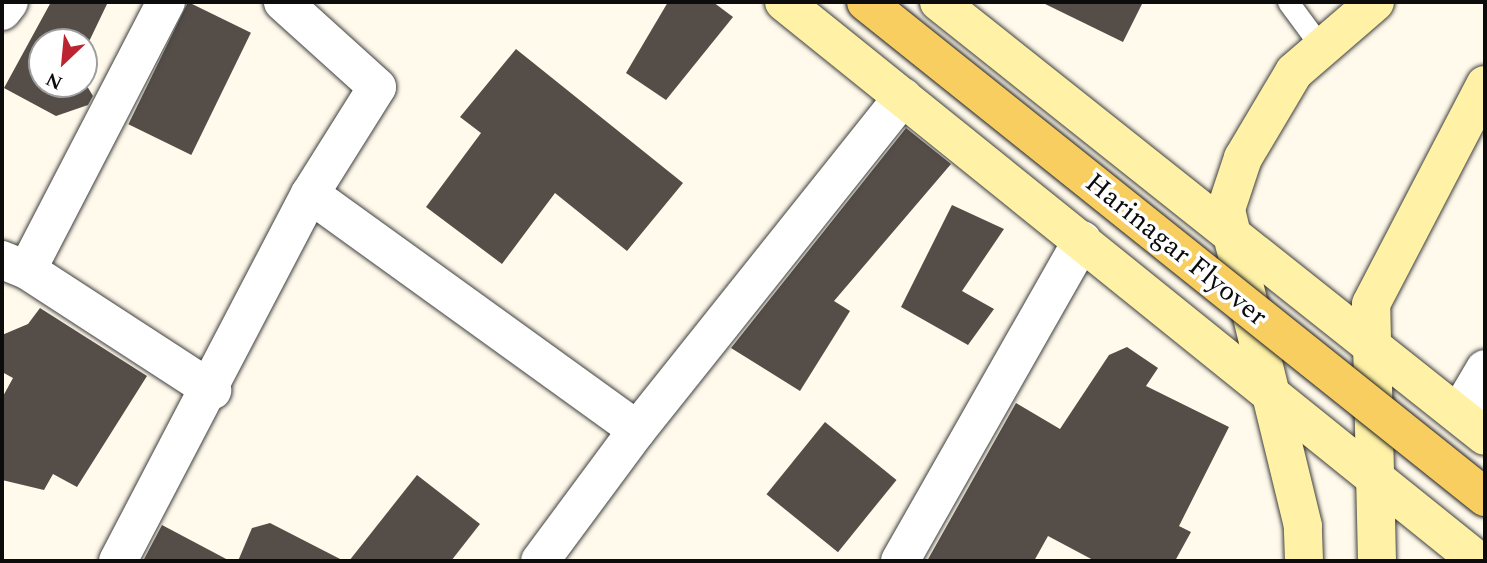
<!DOCTYPE html>
<html>
<head>
<meta charset="utf-8">
<style>
  body { margin:0 }
  #map { position:relative; width:1487px; height:563px; overflow:hidden; background:#fffaeb; font-family:Spectral,serif }
  div>[style] { position:absolute }
  [style*='--x'] { left:calc(var(--x)*1px); top:calc(var(--y)*1px); width:calc(var(--w)*1px); rotate:calc(var(--a)*1deg) }
  .building>* { inset:0; background:#554d48; transform-origin:0 0 }
  .roads { filter:drop-shadow(0 0 2px #3f3f3f) drop-shadow(0 0 2px #3f3f3f) }
  .lane>* { height:21px; margin:-10.5px; padding:0 10.5px; transform-origin:10.5px; border-radius:10.5px; background:#fff }
  .street>* { height:38px; margin:-19px; padding:0 19px; transform-origin:19px; border-radius:19px; background:#fff }
  .secondary>* { height:38px; margin:-19px; padding:0 19px; transform-origin:19px; border-radius:19px; background:#fff2a6 }
  .bridges { filter:drop-shadow(0 0 2px #1d1d1d) drop-shadow(0 0 2px #1d1d1d) }
  .primary-bridge>* { height:38px; margin:-19px; padding:0 19px; transform-origin:19px; border-radius:19px; background:#f9ce61 }
  span { translate:-50% -50%; white-space:nowrap; text-align:center; line-height:1.15; -webkit-text-stroke:7px #fff; paint-order:stroke }
  .street-label { font-size:28px; color:#0c0c0c }
  .frame { position:absolute; inset:0; border:4px solid #0c0c0c; pointer-events:none }
  .north { position:absolute; left:28px; top:28px; width:70px; height:70px; box-sizing:border-box; background:#fff; border:2px solid #9e9e9e; border-radius:50%; rotate:206deg; font-size:19px; font-weight:700; line-height:28px; text-align:center; color:#0c0c0c }
  .north::after { content:''; display:block; margin:auto; width:24px; height:32px; background:#bc2431; clip-path:polygon(50% 0,100% 100%,50% 72%,0 100%) }
</style>
</head>
<body>
<div id="map">
  <div class="building">
    <div style="clip-path:polygon(51px 2px,108px 2px,84px 52px,84px 42px,42px 42px,42px 84px,84px 81px,93px 96px,88px 105px,56px 116px,4px 88px)"></div>
    <div style="left:188px;top:2px;width:70px;height:136px;rotate:26deg"></div>
    <div style="clip-path:polygon(668px 2px,713px 2px,733px 17px,666px 100px,626px 73px)"></div>
    <div style="clip-path:polygon(1041px 2px,1143px 2px,1123px 42px)"></div>
    <div style="clip-path:polygon(516px 49px,683px 183px,627px 251px,555px 193px,502px 264px,426px 207px,481px 133px,460px 117px)"></div>
    <div style="clip-path:polygon(906px 128px,951px 164px,834px 301px,850px 311px,800px 391px,731px 348px)"></div>
    <div style="clip-path:polygon(952px 205px,1004px 229px,962px 291px,994px 309px,968px 345px,901px 307px)"></div>
    <div style="clip-path:polygon(40px 308px,147px 376px,77px 487px,53px 474px,44px 490px,2px 480px,2px 398px,13px 378px,2px 372px,2px 335px,28px 324px)"></div>
    <div style="clip-path:polygon(1127px 347px,1158px 368px,1146px 386px,1229px 427px,1179px 526px,1191px 532px,1175px 561px,1095px 561px,1048px 536px,1034px 561px,927px 561px,1016px 403px,1060px 429px,1109px 355px)"></div>
    <div style="left:825px;top:422px;width:92px;height:93px;rotate:39deg"></div>
    <div style="clip-path:polygon(417px 475px,480px 524px,451px 561px,349px 561px)"></div>
    <div style="clip-path:polygon(270px 523px,344px 561px,238px 561px,252px 528px)"></div>
    <div style="clip-path:polygon(162px 525px,230px 561px,143px 561px)"></div>
  </div>
  <div class="roads">
    <div class="lane">
      <div style="--x:1288;--y:2;--w:57;--a:53.5"></div>
    </div>
    <div class="street">
      <div style="--x:2;--y:11;--w:11;--a:-52"></div>
      <div style="--x:310;--y:194;--w:403;--a:35.8"></div>
      <div style="--x:2;--y:260;--w:27;--a:22"></div>
      <div style="--x:27;--y:270;--w:221;--a:33"></div>
      <div style="--x:27;--y:270;--w:302;--a:-62.6"></div>
      <div style="--x:1459;--y:413;--w:51;--a:-59.4"></div>
      <div style="--x:118;--y:561;--w:414;--a:-62.4"></div>
      <div style="--x:310;--y:194;--w:126;--a:-57.9"></div>
      <div style="--x:377;--y:87;--w:127;--a:-137.9"></div>
      <div style="--x:540;--y:561;--w:163;--a:-53.5"></div>
      <div style="--x:637;--y:430;--w:426;--a:-51.4"></div>
      <div style="--x:900;--y:561;--w:369;--a:-60.4"></div>
    </div>
    <div class="secondary">
      <div style="--x:784;--y:2;--w:891;--a:38.85"></div>
      <div style="--x:939;--y:2;--w:697;--a:38.48"></div>
      <div style="--x:1304;--y:561;--w:35;--a:-92"></div>
      <div style="--x:1303;--y:526;--w:326;--a:-103.7"></div>
      <div style="--x:1226;--y:209;--w:54;--a:-71.6"></div>
      <div style="--x:1243;--y:158;--w:100;--a:-59.3"></div>
      <div style="--x:1294;--y:72;--w:107;--a:-40.8"></div>
      <div style="--x:1377;--y:561;--w:257;--a:-91.3"></div>
      <div style="--x:1371;--y:304;--w:247;--a:-62.5"></div>
    </div>
  </div>
  <div class="bridges">
    <div class="primary-bridge">
      <div style="--x:866;--y:2;--w:793;--a:38.65"></div>
    </div>
  </div>
  <div class="street-label">
    <span style="left:1176px;top:250px;rotate:39deg">Harinagar Flyover</span>
  </div>
  <div class="frame"></div>
  <div class="north">N</div>
</div>
</body>
</html>
